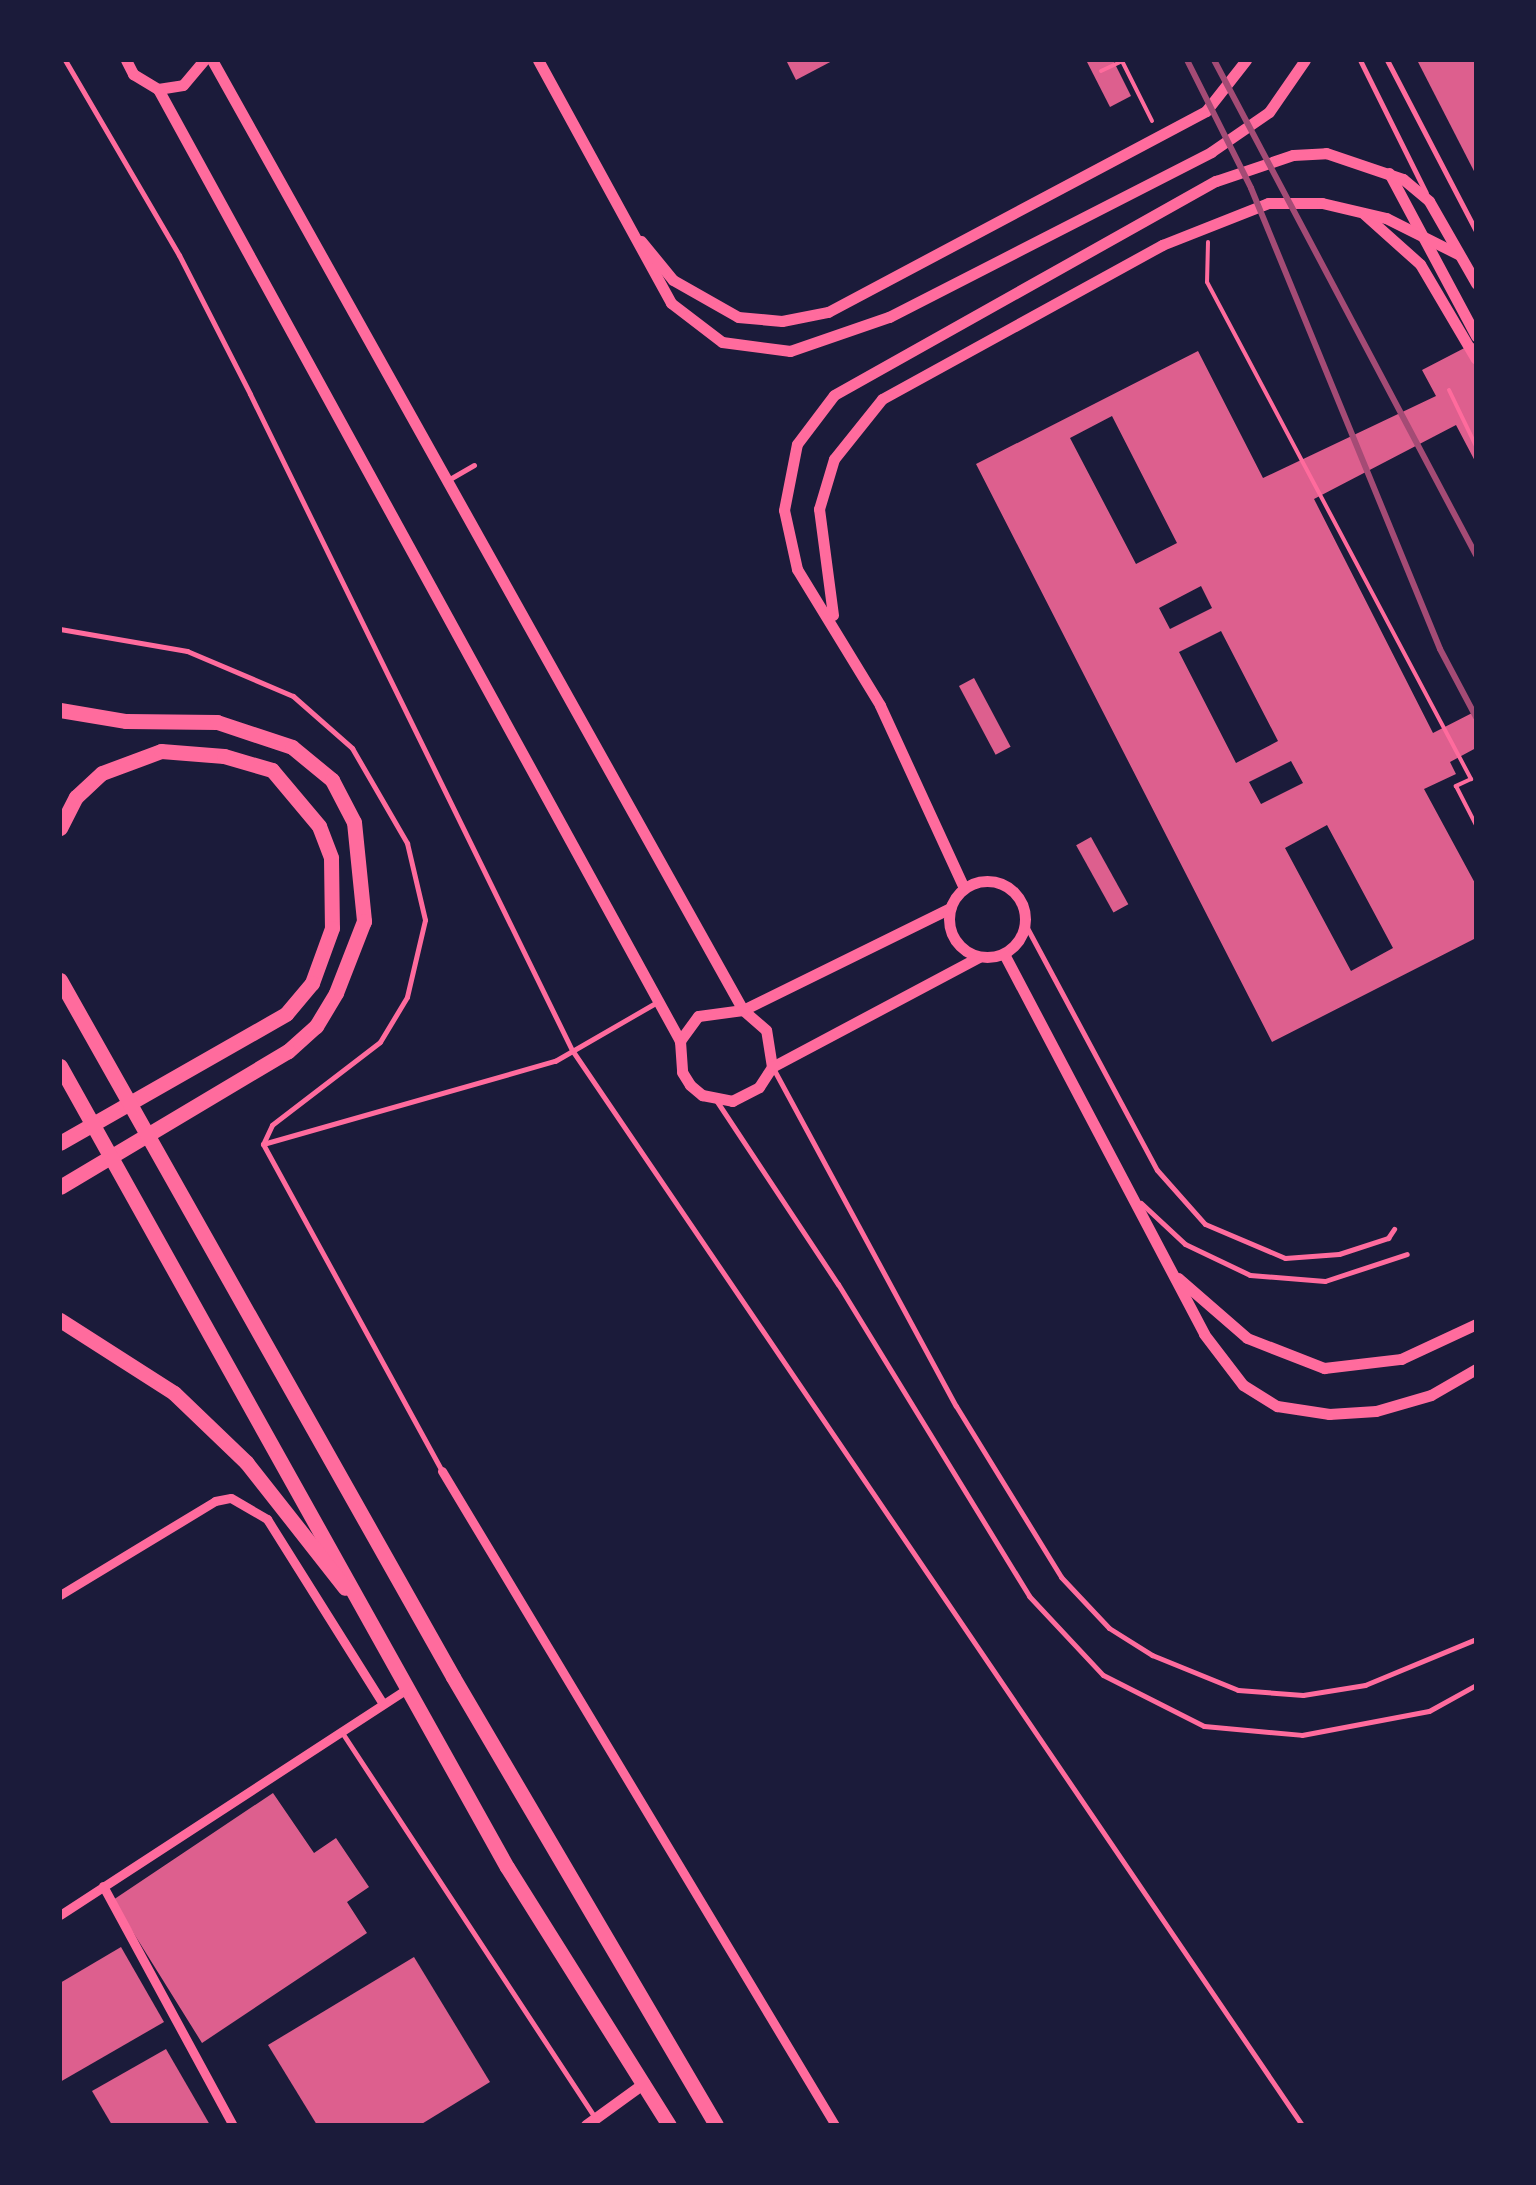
<!DOCTYPE html>
<html>
<head>
<meta charset="utf-8">
<style>
  body { margin:0 }
  #map { position:relative; width:1536px; height:2185px; overflow:hidden; background:#1b1b3a; font-family:Montserrat,sans-serif }
  div>[style] { position:absolute }
  [style*='--x'] { left:calc(var(--x)*1px); top:calc(var(--y)*1px); width:calc(var(--w)*1px); rotate:calc(var(--a)*1deg) }
  .building>* { inset:0; background:#dd5f8e; transform-origin:0 0 }
  .path>* { height:4px; margin:-2px; padding:0 2px; transform-origin:2px; border-radius:2px; background:#ff6b9d }
  .service>* { height:5px; margin:-2.5px; padding:0 2.5px; transform-origin:2.5px; border-radius:2.5px; background:#ff6b9d }
  .minor>* { height:9px; margin:-4.5px; padding:0 4.5px; transform-origin:4.5px; border-radius:4.5px; background:#ff6b9d }
  .tertiary>* { height:11px; margin:-5.5px; padding:0 5.5px; transform-origin:5.5px; border-radius:5.5px; background:#ff6b9d }
  .tertiary>.ring { margin:-5.5px; padding:0; box-sizing:content-box; background:none; border:11px solid #ff6b9d; border-radius:50% }
  .trunk>* { height:15px; margin:-7.5px; padding:0 7.5px; transform-origin:7.5px; border-radius:7.5px; background:#ff6b9d }
  .rail>* { height:6px; margin:-3px; padding:0 3px; transform-origin:3px; border-radius:3px; background:#a44b75 }
  span { translate:-50% -50%; white-space:nowrap; text-align:center; line-height:1.15; -webkit-text-stroke:8px #1b1b3a; paint-order:stroke }
  .frame { position:absolute; inset:0; border:62px solid #1b1b3a; pointer-events:none }
</style>
</head>
<body>
<div id="map">
  <div class="building">
    <div style="clip-path:polygon(786px 60px,834px 60px,796px 80px)"></div>
    <div style="clip-path:polygon(1086px 60px,1113px 60px,1131px 96px,1110px 107px)"></div>
    <div style="clip-path:polygon(1417px 60px,1476px 60px,1476px 175px)"></div>
    <div style="clip-path:polygon(evenodd,1476px 342px,1476px 463px,1456px 425px,1314px 499px,1433px 733px,1476px 711px,1476px 748px,1450px 762px,1456px 774px,1424px 789px,1476px 885px,1476px 938px,1272px 1042px,976px 464px,1198px 351px,1263px 478px,1436px 396px,1422px 370px,1476px 342px,1112px 416px,1177px 543px,1136px 564px,1070px 438px,1112px 416px,1476px 342px,1201px 586px,1212px 608px,1170px 629px,1159px 608px,1201px 586px,1476px 342px,1221px 631px,1278px 741px,1236px 763px,1179px 652px,1221px 631px,1476px 342px,1291px 761px,1303px 783px,1261px 804px,1249px 782px,1291px 761px,1476px 342px,1327px 825px,1393px 948px,1351px 971px,1285px 848px,1327px 825px)"></div>
    <div style="left:974px;top:678px;width:78px;height:17px;rotate:62deg"></div>
    <div style="left:1091px;top:837px;width:77px;height:17px;rotate:61deg"></div>
    <div style="clip-path:polygon(273px 1793px,314px 1853px,336px 1838px,369px 1887px,347px 1902px,367px 1933px,202px 2043px,113px 1900px)"></div>
    <div style="clip-path:polygon(121px 1947px,164px 2022px,60px 2082px,60px 1983px)"></div>
    <div style="clip-path:polygon(414px 1957px,490px 2082px,420px 2125px,317px 2125px,268px 2045px)"></div>
    <div style="clip-path:polygon(166px 2049px,210px 2125px,112px 2125px,92px 2091px)"></div>
  </div>
  <div class="path">
    <div style="--x:1101;--y:71;--w:23;--a:-25"></div>
    <div style="--x:1122;--y:61;--w:67;--a:63.4"></div>
    <div style="--x:1208;--y:242;--w:40;--a:91.4"></div>
    <div style="--x:1207;--y:282;--w:563;--a:62.02"></div>
    <div style="--x:1471;--y:779;--w:17;--a:155"></div>
    <div style="--x:1456;--y:786;--w:44;--a:62.9"></div>
    <div style="--x:1449;--y:390;--w:62;--a:64.3"></div>
  </div>
  <div class="service">
    <div style="--x:65;--y:60;--w:226;--a:59.7"></div>
    <div style="--x:179;--y:255;--w:156;--a:62.9"></div>
    <div style="--x:250;--y:394;--w:731;--a:63.86"></div>
    <div style="--x:572;--y:1050;--w:1299;--a:55.82"></div>
    <div style="--x:1360;--y:60;--w:148;--a:63.6"></div>
    <div style="--x:1387;--y:60;--w:193;--a:62.5"></div>
    <div style="--x:448;--y:480;--w:30;--a:-30"></div>
    <div style="--x:60;--y:629;--w:129;--a:9.8"></div>
    <div style="--x:187;--y:651;--w:115;--a:23"></div>
    <div style="--x:293;--y:696;--w:79;--a:41.4"></div>
    <div style="--x:352;--y:748;--w:110;--a:59.9"></div>
    <div style="--x:407;--y:843;--w:79;--a:76.8"></div>
    <div style="--x:425;--y:920;--w:79;--a:103.2"></div>
    <div style="--x:407;--y:997;--w:52;--a:121"></div>
    <div style="--x:380;--y:1042;--w:136;--a:142.5"></div>
    <div style="--x:272;--y:1125;--w:21;--a:115"></div>
    <div style="--x:263;--y:1144;--w:373;--a:61.3"></div>
    <div style="--x:1025;--y:924;--w:279;--a:61.8"></div>
    <div style="--x:1157;--y:1170;--w:72;--a:48.4"></div>
    <div style="--x:1205;--y:1224;--w:87;--a:23"></div>
    <div style="--x:1285;--y:1258;--w:54;--a:-4.2"></div>
    <div style="--x:1339;--y:1254;--w:52;--a:-18.1"></div>
    <div style="--x:1388;--y:1238;--w:11;--a:-56"></div>
    <div style="--x:773;--y:1068;--w:384;--a:61.6"></div>
    <div style="--x:956;--y:1406;--w:201;--a:58.4"></div>
    <div style="--x:1061;--y:1577;--w:70;--a:46.7"></div>
    <div style="--x:1109;--y:1628;--w:51;--a:32.1"></div>
    <div style="--x:1152;--y:1655;--w:93;--a:22.1"></div>
    <div style="--x:1238;--y:1690;--w:65;--a:4.4"></div>
    <div style="--x:1303;--y:1695;--w:63;--a:-9.2"></div>
    <div style="--x:1365;--y:1685;--w:120;--a:-22.5"></div>
    <div style="--x:716;--y:1100;--w:221;--a:56.5"></div>
    <div style="--x:838;--y:1284;--w:366;--a:58.5"></div>
    <div style="--x:1029;--y:1596;--w:108;--a:46.9"></div>
    <div style="--x:1103;--y:1675;--w:113;--a:26.8"></div>
    <div style="--x:1204;--y:1726;--w:98;--a:5.2"></div>
    <div style="--x:1302;--y:1735;--w:129;--a:-10.7"></div>
    <div style="--x:1429;--y:1711;--w:54;--a:-29"></div>
    <div style="--x:263;--y:1144;--w:304;--a:-15.9"></div>
    <div style="--x:555;--y:1061;--w:118;--a:-30"></div>
    <div style="--x:1141;--y:1203;--w:60;--a:43"></div>
    <div style="--x:1185;--y:1244;--w:72;--a:25.5"></div>
    <div style="--x:1250;--y:1275;--w:75;--a:4.6"></div>
    <div style="--x:1325;--y:1281;--w:86;--a:-18.2"></div>
    <div style="--x:341;--y:1731;--w:462;--a:56.7"></div>
  </div>
  <div class="minor">
    <div style="--x:442;--y:1471;--w:763;--a:59"></div>
    <div style="--x:60;--y:1595;--w:181;--a:-31.2"></div>
    <div style="--x:215;--y:1501;--w:16;--a:-11"></div>
    <div style="--x:231;--y:1498;--w:42;--a:30.3"></div>
    <div style="--x:267;--y:1519;--w:218;--a:57.9"></div>
    <div style="--x:103;--y:1886;--w:272;--a:61.5"></div>
    <div style="--x:60;--y:1915;--w:414;--a:-33.1"></div>
  </div>
  <div class="tertiary">
    <div style="--x:126;--y:60;--w:16;--a:63"></div>
    <div style="--x:133;--y:74;--w:29;--a:31"></div>
    <div style="--x:158;--y:89;--w:25;--a:-9"></div>
    <div style="--x:183;--y:85;--w:33;--a:-50"></div>
    <div style="--x:212;--y:60;--w:1088;--a:60.8"></div>
    <div style="--x:538;--y:60;--w:277;--a:61.3"></div>
    <div style="--x:671;--y:303;--w:64;--a:37.4"></div>
    <div style="--x:722;--y:342;--w:69;--a:7.5"></div>
    <div style="--x:790;--y:351;--w:105;--a:-19"></div>
    <div style="--x:889;--y:317;--w:362;--a:-27.1"></div>
    <div style="--x:1211;--y:152;--w:70;--a:-34.6"></div>
    <div style="--x:1269;--y:112;--w:63;--a:-55.3"></div>
    <div style="--x:158;--y:89;--w:1086;--a:61.26"></div>
    <div style="--x:1389;--y:173;--w:185;--a:61.9"></div>
    <div style="--x:1364;--y:214;--w:75;--a:41.8"></div>
    <div style="--x:1420;--y:264;--w:110;--a:59.5"></div>
    <div style="--x:641;--y:241;--w:50;--a:50.6"></div>
    <div style="--x:673;--y:280;--w:75;--a:29.6"></div>
    <div style="--x:738;--y:317;--w:44;--a:5.2"></div>
    <div style="--x:782;--y:321;--w:47;--a:-11.1"></div>
    <div style="--x:828;--y:312;--w:428;--a:-28"></div>
    <div style="--x:1206;--y:111;--w:65;--a:-51.9"></div>
    <div style="--x:833;--y:615;--w:107;--a:-97.5"></div>
    <div style="--x:819;--y:509;--w:52;--a:-73.3"></div>
    <div style="--x:834;--y:459;--w:77;--a:-51.3"></div>
    <div style="--x:882;--y:399;--w:320;--a:-28.8"></div>
    <div style="--x:1162;--y:245;--w:114;--a:-21.6"></div>
    <div style="--x:1268;--y:203;--w:54;--a:0"></div>
    <div style="--x:1322;--y:203;--w:66;--a:13.2"></div>
    <div style="--x:1386;--y:218;--w:80;--a:26.6"></div>
    <div class="ring" style="left:949px;top:881px;width:65px;height:65px"></div>
    <div style="--x:964;--y:888;--w:201;--a:-114.7"></div>
    <div style="--x:880;--y:705;--w:159;--a:-121.4"></div>
    <div style="--x:797;--y:569;--w:60;--a:-102.4"></div>
    <div style="--x:784;--y:510;--w:67;--a:-78.9"></div>
    <div style="--x:797;--y:444;--w:61;--a:-52.9"></div>
    <div style="--x:834;--y:395;--w:438;--a:-29.3"></div>
    <div style="--x:1216;--y:181;--w:81;--a:-18.7"></div>
    <div style="--x:1293;--y:155;--w:33;--a:-3"></div>
    <div style="--x:1326;--y:153;--w:81;--a:18.7"></div>
    <div style="--x:1403;--y:179;--w:34;--a:40"></div>
    <div style="--x:1429;--y:201;--w:95;--a:60.2"></div>
    <div style="--x:1004;--y:954;--w:429;--a:62.2"></div>
    <div style="--x:1204;--y:1334;--w:64;--a:52.6"></div>
    <div style="--x:1243;--y:1385;--w:40;--a:32"></div>
    <div style="--x:1277;--y:1406;--w:53;--a:8.7"></div>
    <div style="--x:1329;--y:1414;--w:47;--a:-3.7"></div>
    <div style="--x:1376;--y:1411;--w:57;--a:-16.2"></div>
    <div style="--x:1431;--y:1395;--w:52;--a:-30"></div>
    <div style="--x:743;--y:1010;--w:231;--a:-26.2"></div>
    <div style="--x:772;--y:1067;--w:37;--a:-99"></div>
    <div style="--x:766;--y:1030;--w:30;--a:-139"></div>
    <div style="--x:743;--y:1010;--w:45;--a:172.4"></div>
    <div style="--x:698;--y:1016;--w:31;--a:126"></div>
    <div style="--x:680;--y:1041;--w:31;--a:86"></div>
    <div style="--x:682;--y:1072;--w:15;--a:58"></div>
    <div style="--x:690;--y:1085;--w:16;--a:40"></div>
    <div style="--x:702;--y:1095;--w:31;--a:11"></div>
    <div style="--x:732;--y:1101;--w:30;--a:-27"></div>
    <div style="--x:759;--y:1087;--w:24;--a:-57"></div>
    <div style="--x:772;--y:1067;--w:234;--a:-28"></div>
    <div style="--x:1178;--y:1278;--w:91;--a:41"></div>
    <div style="--x:1247;--y:1338;--w:83;--a:21.3"></div>
    <div style="--x:1324;--y:1368;--w:78;--a:-6.7"></div>
    <div style="--x:1401;--y:1359;--w:83;--a:-25"></div>
    <div style="--x:586;--y:2125;--w:72;--a:-35.9"></div>
  </div>
  <div class="trunk">
    <div style="--x:60;--y:710;--w:67;--a:9.5"></div>
    <div style="--x:126;--y:721;--w:91;--a:0.6"></div>
    <div style="--x:217;--y:722;--w:79;--a:18.4"></div>
    <div style="--x:292;--y:747;--w:52;--a:39.5"></div>
    <div style="--x:332;--y:780;--w:47;--a:62.4"></div>
    <div style="--x:354;--y:822;--w:100;--a:84.2"></div>
    <div style="--x:364;--y:921;--w:77;--a:111.3"></div>
    <div style="--x:336;--y:993;--w:39;--a:121"></div>
    <div style="--x:316;--y:1026;--w:38;--a:138"></div>
    <div style="--x:288;--y:1051;--w:265;--a:149.2"></div>
    <div style="--x:60;--y:828;--w:35;--a:-63"></div>
    <div style="--x:76;--y:797;--w:35;--a:-43"></div>
    <div style="--x:102;--y:773;--w:63;--a:-20.4"></div>
    <div style="--x:161;--y:751;--w:63;--a:4.5"></div>
    <div style="--x:224;--y:756;--w:50;--a:16.3"></div>
    <div style="--x:272;--y:770;--w:73;--a:50"></div>
    <div style="--x:319;--y:826;--w:34;--a:69"></div>
    <div style="--x:331;--y:858;--w:70;--a:89.2"></div>
    <div style="--x:332;--y:928;--w:59;--a:110"></div>
    <div style="--x:312;--y:983;--w:40;--a:130"></div>
    <div style="--x:286;--y:1014;--w:260;--a:150.3"></div>
    <div style="--x:60;--y:980;--w:800;--a:60.58"></div>
    <div style="--x:453;--y:1677;--w:519;--a:59.58"></div>
    <div style="--x:60;--y:1066;--w:917;--a:60.84"></div>
    <div style="--x:507;--y:1867;--w:305;--a:57.9"></div>
    <div style="--x:60;--y:1320;--w:135;--a:32.6"></div>
    <div style="--x:174;--y:1393;--w:100;--a:43.8"></div>
    <div style="--x:246;--y:1462;--w:160;--a:51.8"></div>
  </div>
  <div class="rail">
    <div style="--x:1187;--y:60;--w:143;--a:63.4"></div>
    <div style="--x:1251;--y:188;--w:498;--a:67.7"></div>
    <div style="--x:1440;--y:649;--w:77;--a:62.1"></div>
    <div style="--x:1214;--y:60;--w:560;--a:62.11"></div>
  </div>
  <div class="frame"></div>
</div>
</body>
</html>
